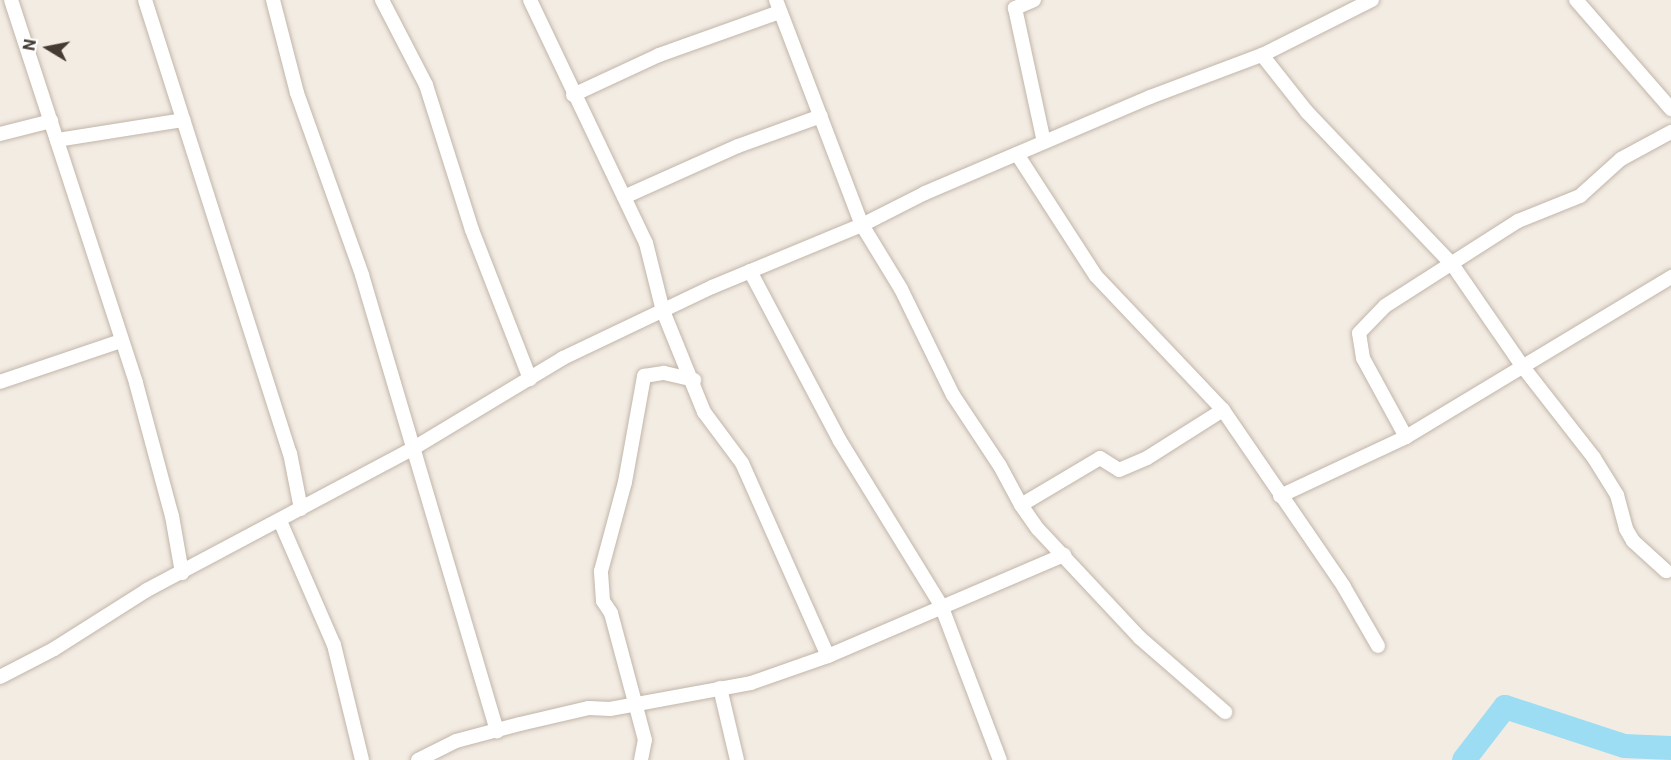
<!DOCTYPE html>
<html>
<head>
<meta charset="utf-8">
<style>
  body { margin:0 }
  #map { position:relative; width:1671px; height:760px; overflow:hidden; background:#f3ece3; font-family:Roboto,sans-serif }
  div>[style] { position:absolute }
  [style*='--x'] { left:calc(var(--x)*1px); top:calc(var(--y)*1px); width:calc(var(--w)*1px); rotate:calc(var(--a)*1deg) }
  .river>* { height:24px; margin:-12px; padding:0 12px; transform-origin:12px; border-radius:12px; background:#9cddf3 }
  .roads { filter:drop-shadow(0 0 2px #c1b5a9) drop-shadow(0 0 2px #c1b5a9) }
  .minor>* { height:14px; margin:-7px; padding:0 7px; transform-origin:7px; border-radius:7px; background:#fff }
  span { translate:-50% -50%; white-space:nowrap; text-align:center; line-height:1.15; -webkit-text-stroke:6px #fff; paint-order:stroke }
  .north { position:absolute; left:18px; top:18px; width:60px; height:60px; -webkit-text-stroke:4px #fff; paint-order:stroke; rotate:280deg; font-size:16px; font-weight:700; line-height:24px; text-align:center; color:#453b33 }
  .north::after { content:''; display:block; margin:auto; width:21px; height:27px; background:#453b33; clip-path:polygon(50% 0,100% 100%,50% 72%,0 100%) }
</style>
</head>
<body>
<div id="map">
  <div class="river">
    <div style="--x:1464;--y:760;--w:67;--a:-52.3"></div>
    <div style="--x:1505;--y:707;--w:125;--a:18.1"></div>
    <div style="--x:1624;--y:746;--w:47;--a:2.4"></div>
  </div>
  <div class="roads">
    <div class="minor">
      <div style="--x:11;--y:0;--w:403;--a:71.9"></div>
      <div style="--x:136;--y:383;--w:138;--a:74.9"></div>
      <div style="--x:172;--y:516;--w:58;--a:80"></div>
      <div style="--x:145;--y:0;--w:476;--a:72.3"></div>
      <div style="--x:290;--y:453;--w:57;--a:78.9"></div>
      <div style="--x:273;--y:0;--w:96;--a:75.5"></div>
      <div style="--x:297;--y:93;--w:193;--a:70.3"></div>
      <div style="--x:362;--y:275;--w:476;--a:73.5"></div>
      <div style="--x:382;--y:0;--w:96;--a:62.6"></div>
      <div style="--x:426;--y:85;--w:152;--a:72.4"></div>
      <div style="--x:472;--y:230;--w:160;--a:68.7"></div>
      <div style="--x:530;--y:0;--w:269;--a:64.5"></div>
      <div style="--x:646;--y:243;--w:70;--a:76"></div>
      <div style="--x:663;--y:311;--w:109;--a:67.9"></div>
      <div style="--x:704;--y:412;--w:64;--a:53.3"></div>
      <div style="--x:742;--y:463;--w:211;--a:66"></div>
      <div style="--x:776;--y:0;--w:241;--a:69.1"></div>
      <div style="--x:862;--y:225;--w:75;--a:58.6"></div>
      <div style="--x:901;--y:289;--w:118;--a:63.9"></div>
      <div style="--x:953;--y:395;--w:85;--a:56.5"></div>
      <div style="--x:1000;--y:466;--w:44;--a:61.7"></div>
      <div style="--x:1021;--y:505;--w:29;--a:55"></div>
      <div style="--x:1038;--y:529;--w:149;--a:46.9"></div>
      <div style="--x:1140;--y:638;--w:113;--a:41"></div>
      <div style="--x:1034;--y:0;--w:21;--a:157"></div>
      <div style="--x:1015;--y:8;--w:137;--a:77.8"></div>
      <div style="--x:1576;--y:0;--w:145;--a:48.9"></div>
      <div style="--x:1262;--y:55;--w:73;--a:51.7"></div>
      <div style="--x:1307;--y:112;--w:210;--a:46.4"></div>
      <div style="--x:1452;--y:264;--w:125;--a:55.4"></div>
      <div style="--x:1523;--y:367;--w:115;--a:52"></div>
      <div style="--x:1594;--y:458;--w:44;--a:58.1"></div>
      <div style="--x:1617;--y:495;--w:35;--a:75"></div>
      <div style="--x:1626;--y:529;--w:14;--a:60"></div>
      <div style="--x:1633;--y:541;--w:45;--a:42.3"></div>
      <div style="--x:573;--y:95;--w:95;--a:-24.9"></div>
      <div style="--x:659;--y:55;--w:128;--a:-19.6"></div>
      <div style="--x:0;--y:134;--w:53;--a:-14.3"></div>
      <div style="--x:57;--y:140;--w:128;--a:-9"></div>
      <div style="--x:1017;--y:154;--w:145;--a:57.1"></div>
      <div style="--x:1096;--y:276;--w:185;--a:46.5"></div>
      <div style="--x:1223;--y:410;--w:214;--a:55.6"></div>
      <div style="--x:1344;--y:587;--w:68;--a:60"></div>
      <div style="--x:624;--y:197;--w:125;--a:-24.1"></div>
      <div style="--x:738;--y:146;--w:88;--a:-19.9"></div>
      <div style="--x:750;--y:271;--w:192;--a:62.1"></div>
      <div style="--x:840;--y:441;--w:193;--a:58.4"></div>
      <div style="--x:941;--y:605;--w:166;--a:69.2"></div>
      <div style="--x:0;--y:382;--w:128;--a:-18.7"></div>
      <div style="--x:1406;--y:437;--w:90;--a:-118.6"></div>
      <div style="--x:1363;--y:358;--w:25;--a:-99"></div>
      <div style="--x:1359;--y:333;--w:37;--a:-46"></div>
      <div style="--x:1385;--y:306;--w:158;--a:-32.6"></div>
      <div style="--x:1518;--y:221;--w:67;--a:-22"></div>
      <div style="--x:1580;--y:196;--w:55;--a:-42.1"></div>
      <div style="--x:1621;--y:159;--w:57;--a:-28.4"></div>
      <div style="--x:1280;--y:496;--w:139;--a:-25.1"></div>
      <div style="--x:1406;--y:437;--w:310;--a:-31.1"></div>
      <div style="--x:1021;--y:505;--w:92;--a:-30.7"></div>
      <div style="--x:1100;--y:458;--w:22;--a:32"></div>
      <div style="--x:1119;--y:470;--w:30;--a:-23"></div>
      <div style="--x:1147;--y:458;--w:90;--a:-32.3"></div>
      <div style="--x:280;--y:521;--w:135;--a:66.5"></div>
      <div style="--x:334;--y:645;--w:118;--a:76.3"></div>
      <div style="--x:0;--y:677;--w:61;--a:-27.4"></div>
      <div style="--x:54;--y:649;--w:110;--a:-32.4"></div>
      <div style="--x:147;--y:590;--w:302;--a:-28"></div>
      <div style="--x:414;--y:448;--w:174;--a:-31.1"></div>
      <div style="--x:563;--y:358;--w:165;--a:-25.5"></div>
      <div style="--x:712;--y:287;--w:162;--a:-22.5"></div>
      <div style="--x:862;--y:225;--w:71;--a:-26.9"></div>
      <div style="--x:925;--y:193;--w:245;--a:-23.1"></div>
      <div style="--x:1150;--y:97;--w:120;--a:-20.6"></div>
      <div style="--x:1262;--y:55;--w:123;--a:-26.6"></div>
      <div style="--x:720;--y:688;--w:74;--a:76.7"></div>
      <div style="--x:418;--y:760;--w:42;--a:-26.6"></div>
      <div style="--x:456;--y:741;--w:66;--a:-14.9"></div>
      <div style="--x:520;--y:724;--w:71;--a:-13.1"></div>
      <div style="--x:589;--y:708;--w:21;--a:3"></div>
      <div style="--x:610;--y:709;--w:143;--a:-10.4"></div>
      <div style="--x:751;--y:683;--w:82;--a:-19.3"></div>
      <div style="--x:828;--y:656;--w:257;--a:-23.2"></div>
      <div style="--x:641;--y:760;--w:20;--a:-79"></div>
      <div style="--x:645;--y:740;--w:131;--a:-105"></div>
      <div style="--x:611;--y:613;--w:14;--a:-124"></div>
      <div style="--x:603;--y:601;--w:30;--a:-94"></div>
      <div style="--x:601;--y:571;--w:92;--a:-74.9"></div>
      <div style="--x:625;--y:482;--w:108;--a:-79.8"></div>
      <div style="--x:644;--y:376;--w:20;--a:-9"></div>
      <div style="--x:664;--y:373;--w:31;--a:13"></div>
    </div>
  </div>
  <div class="north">N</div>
</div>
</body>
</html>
